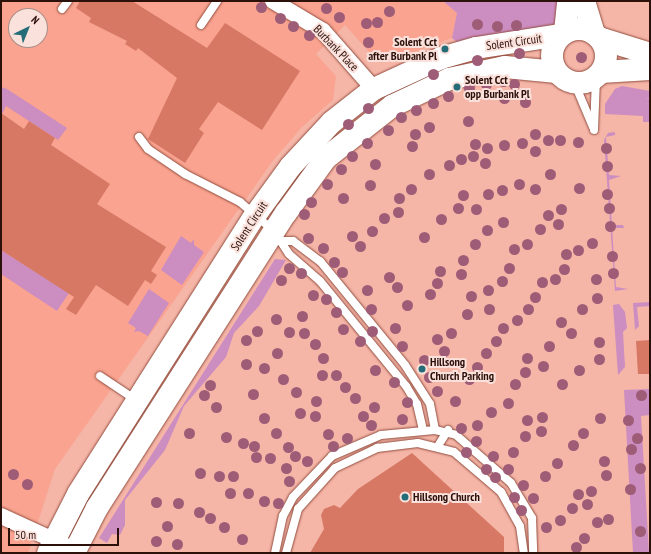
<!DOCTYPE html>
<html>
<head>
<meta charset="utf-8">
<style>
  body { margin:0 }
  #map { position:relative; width:651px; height:554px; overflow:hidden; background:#f5b5a7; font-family:"PT Sans Narrow",sans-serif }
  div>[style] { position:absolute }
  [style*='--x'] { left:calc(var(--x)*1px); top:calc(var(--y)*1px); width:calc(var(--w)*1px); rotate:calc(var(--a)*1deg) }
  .built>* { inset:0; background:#f9a390 }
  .green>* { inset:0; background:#cc8dc1 }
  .building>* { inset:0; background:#d77864 }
  .roads { filter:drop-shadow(0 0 1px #924d3e) drop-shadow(0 0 1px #924d3e) }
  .lane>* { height:8px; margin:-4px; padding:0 4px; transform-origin:4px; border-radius:4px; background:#fff }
  .street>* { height:16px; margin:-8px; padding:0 8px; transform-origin:8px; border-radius:8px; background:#fff }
  .secondary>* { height:22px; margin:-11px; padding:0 11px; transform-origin:11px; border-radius:11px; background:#fff }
  .secondary>.ring { margin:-11px; padding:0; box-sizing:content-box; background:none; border:22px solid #fff; border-radius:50% }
  .trees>* { width:11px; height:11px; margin:-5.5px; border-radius:50%; background:#9e5c77 }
  .dots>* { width:11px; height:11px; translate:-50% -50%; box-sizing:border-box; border:2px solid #fae1db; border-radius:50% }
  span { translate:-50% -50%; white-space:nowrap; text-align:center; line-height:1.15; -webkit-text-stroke:4px #fae1db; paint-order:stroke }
  .poi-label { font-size:12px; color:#2c100a; font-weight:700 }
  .right { translate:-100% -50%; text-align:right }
  .left { translate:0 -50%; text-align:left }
  .street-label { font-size:12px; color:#2c100a }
  .frame { position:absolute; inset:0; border:2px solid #2c100a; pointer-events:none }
  .north { position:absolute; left:8px; top:8px; width:40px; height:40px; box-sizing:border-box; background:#fae1db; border:1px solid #a88d87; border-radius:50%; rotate:43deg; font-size:11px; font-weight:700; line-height:16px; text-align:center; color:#2c100a }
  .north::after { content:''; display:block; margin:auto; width:14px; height:18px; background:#256c79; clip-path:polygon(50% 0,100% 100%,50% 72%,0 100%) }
  .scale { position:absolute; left:8px; top:528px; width:111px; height:18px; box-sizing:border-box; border:2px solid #2c100a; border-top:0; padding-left:5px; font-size:12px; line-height:14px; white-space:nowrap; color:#2c100a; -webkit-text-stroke:3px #fae1db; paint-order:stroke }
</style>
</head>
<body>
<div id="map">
  <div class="built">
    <div style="clip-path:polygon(evenodd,1px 1px,443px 1px,457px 13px,452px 38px,400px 57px,370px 53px,345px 25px,316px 54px,336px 76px,333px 100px,302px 127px,272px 162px,55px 469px,28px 553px,1px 553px,1px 1px,16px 16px,40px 16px,40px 40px,16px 40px,16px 16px)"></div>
  </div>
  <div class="green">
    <div style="clip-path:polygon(443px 1px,561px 1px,560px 17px,551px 28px,458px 43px,452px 38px,457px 13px)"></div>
    <div style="clip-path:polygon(622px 86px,650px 91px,650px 98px,646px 98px,650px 99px,650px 122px,643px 122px,643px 116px,605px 114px,605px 104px,615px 89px)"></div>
    <div style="clip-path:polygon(1px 87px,7px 89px,67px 128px,58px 140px,6px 106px,1px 116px)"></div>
    <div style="clip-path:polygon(615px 132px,615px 135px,606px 137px,609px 175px,621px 176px,609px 180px,612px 225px,623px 225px,624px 228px,612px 228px,616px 287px,628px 289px,615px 291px,604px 140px,608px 133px)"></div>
    <div style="clip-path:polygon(181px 236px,191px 243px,194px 239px,194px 245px,204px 252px,182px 285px,161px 270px)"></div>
    <div style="clip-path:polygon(1px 250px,69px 293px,57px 311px,1px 274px)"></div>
    <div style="clip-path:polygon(275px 259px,286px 260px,259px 306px,234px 333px,226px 357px,184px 406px,165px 450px,125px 500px,125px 525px,120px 535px,112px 534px,107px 543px,99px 538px)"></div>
    <div style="clip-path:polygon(149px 289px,169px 303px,148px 336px,139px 331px,134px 332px,136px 328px,128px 323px)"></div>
    <div style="clip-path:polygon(650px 302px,650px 306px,637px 307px,639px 326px,635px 330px,633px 303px)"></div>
    <div style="clip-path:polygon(619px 304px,625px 312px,627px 328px,623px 332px,625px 367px,618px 375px,613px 305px)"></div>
    <div style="clip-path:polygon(650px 389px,650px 415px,641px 416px,649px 553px,633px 553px,624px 390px)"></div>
  </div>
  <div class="building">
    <div style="clip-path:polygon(80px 1px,132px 1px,207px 48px,225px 23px,300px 71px,262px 130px,218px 102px,199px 129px,204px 133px,185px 163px,148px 139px,177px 78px,138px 48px,136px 51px,125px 44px,127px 41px,89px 22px,91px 18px,76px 8px)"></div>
    <div style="clip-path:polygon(1px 113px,24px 129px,29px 121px,55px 138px,51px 145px,110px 184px,97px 204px,166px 247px,151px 271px,157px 275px,151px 284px,145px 280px,128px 306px,96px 285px,76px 315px,66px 309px,74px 297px,1px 250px)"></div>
    <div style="clip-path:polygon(650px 340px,650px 374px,638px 374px,636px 341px)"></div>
    <div style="clip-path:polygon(412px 453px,504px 537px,504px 553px,310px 553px,324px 529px,321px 515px,324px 509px,334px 505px,340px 508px,358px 489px)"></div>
  </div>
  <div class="roads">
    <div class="lane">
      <div style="--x:62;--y:9;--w:10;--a:-53"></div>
      <div style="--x:201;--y:25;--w:29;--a:-56"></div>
      <div style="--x:574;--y:82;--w:49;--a:67.1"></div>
      <div style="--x:594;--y:130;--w:53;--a:-87.8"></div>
      <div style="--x:139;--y:137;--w:15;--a:53"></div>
      <div style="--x:148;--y:149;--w:45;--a:34"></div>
      <div style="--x:185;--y:174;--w:62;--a:27"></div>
      <div style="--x:240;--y:202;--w:45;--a:40.5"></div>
      <div style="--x:274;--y:231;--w:27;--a:57"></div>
      <div style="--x:289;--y:254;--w:41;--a:41.1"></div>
      <div style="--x:320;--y:281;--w:136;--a:50.7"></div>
      <div style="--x:406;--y:386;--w:21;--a:59"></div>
      <div style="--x:417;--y:404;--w:27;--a:77"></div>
      <div style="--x:282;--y:241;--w:11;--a:0"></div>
      <div style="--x:293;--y:241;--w:34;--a:37"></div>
      <div style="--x:320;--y:261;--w:134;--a:50.7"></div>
      <div style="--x:405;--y:365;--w:46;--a:57.3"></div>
      <div style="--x:430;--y:404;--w:26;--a:79"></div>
      <div style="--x:100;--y:376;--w:43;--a:33.7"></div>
      <div style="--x:438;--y:446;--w:19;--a:-58"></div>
      <div style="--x:275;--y:553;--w:38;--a:-78"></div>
      <div style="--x:283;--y:516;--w:21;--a:-62"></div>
      <div style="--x:293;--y:497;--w:57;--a:-46.4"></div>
      <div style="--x:332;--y:456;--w:53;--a:-23.2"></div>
      <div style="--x:381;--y:435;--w:54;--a:-5.3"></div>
      <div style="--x:435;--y:430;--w:22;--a:13"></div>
      <div style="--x:456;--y:435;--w:73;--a:41.1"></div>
      <div style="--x:511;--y:483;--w:41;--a:59"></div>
      <div style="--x:532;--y:518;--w:35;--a:88"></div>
      <div style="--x:286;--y:553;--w:46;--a:-74.7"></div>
      <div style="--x:298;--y:509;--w:55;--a:-47.9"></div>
      <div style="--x:335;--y:468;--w:47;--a:-25.5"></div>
      <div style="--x:377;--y:448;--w:41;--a:-7"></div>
      <div style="--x:418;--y:443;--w:37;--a:14"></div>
      <div style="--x:454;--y:452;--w:62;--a:40.4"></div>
      <div style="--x:501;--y:492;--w:39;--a:61"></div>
      <div style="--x:520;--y:526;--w:27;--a:82"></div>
    </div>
    <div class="street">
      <div style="--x:273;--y:1;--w:58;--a:31"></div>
      <div style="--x:323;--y:31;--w:77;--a:48.7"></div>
      <div style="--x:1;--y:516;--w:69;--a:24.7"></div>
    </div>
    <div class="secondary">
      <div style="--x:584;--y:1;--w:34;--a:73"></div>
      <div class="ring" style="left:552px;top:29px;width:32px;height:32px"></div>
      <div style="--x:565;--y:32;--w:31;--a:-84"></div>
      <div style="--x:599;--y:38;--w:53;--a:17.4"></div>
      <div style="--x:601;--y:72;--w:49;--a:-3.5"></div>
      <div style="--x:48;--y:553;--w:66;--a:-63"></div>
      <div style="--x:78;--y:494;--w:332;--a:-57.6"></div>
      <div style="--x:256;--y:214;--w:59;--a:-53.9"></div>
      <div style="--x:291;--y:166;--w:60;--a:-47"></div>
      <div style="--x:332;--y:122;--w:53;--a:-38.2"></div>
      <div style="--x:374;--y:89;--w:74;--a:-24.8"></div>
      <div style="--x:441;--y:58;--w:36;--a:-16"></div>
      <div style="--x:476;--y:48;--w:86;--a:-8.7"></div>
      <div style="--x:74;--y:553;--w:51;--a:-62.9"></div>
      <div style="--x:97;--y:508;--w:350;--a:-57.4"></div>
      <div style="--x:286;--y:213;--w:68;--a:-54"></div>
      <div style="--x:326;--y:158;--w:84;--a:-38.2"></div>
      <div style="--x:392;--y:106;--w:63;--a:-25.3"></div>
      <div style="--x:449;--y:79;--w:57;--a:-12.1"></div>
      <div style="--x:505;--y:67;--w:52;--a:5.5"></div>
    </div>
  </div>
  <div class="trees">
    <div style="left:261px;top:7px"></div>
    <div style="left:326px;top:8px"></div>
    <div style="left:389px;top:11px"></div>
    <div style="left:339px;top:17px"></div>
    <div style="left:280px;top:18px"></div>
    <div style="left:377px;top:22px"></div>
    <div style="left:366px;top:23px"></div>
    <div style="left:477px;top:24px"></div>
    <div style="left:516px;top:25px"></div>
    <div style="left:293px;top:26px"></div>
    <div style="left:497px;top:26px"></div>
    <div style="left:309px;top:35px"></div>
    <div style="left:368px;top:42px"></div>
    <div style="left:519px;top:53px"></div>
    <div style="left:581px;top:57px"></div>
    <div style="left:477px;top:60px"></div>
    <div style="left:433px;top:74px"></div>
    <div style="left:503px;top:81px"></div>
    <div style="left:486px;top:84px"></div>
    <div style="left:514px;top:84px"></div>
    <div style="left:469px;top:88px"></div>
    <div style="left:448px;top:96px"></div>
    <div style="left:504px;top:98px"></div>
    <div style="left:525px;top:102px"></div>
    <div style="left:433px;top:103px"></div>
    <div style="left:368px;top:108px"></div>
    <div style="left:416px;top:110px"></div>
    <div style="left:401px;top:117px"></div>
    <div style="left:468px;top:121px"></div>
    <div style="left:348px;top:124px"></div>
    <div style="left:429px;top:127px"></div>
    <div style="left:388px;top:130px"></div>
    <div style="left:415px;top:134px"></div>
    <div style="left:535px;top:134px"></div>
    <div style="left:548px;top:140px"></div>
    <div style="left:560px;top:140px"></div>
    <div style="left:578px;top:142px"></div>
    <div style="left:367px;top:143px"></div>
    <div style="left:522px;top:143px"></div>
    <div style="left:475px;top:144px"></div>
    <div style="left:504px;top:145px"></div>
    <div style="left:412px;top:146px"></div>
    <div style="left:487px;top:148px"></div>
    <div style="left:606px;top:148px"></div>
    <div style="left:535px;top:151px"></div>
    <div style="left:352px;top:156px"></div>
    <div style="left:473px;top:156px"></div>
    <div style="left:461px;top:159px"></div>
    <div style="left:485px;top:163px"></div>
    <div style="left:375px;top:164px"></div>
    <div style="left:449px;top:165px"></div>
    <div style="left:607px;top:166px"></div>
    <div style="left:341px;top:169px"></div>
    <div style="left:429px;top:174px"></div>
    <div style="left:550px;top:174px"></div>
    <div style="left:327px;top:184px"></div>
    <div style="left:519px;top:184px"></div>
    <div style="left:370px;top:185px"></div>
    <div style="left:579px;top:188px"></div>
    <div style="left:411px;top:189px"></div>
    <div style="left:535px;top:189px"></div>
    <div style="left:502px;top:190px"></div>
    <div style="left:488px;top:194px"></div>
    <div style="left:607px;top:194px"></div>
    <div style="left:463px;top:195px"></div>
    <div style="left:343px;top:198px"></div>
    <div style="left:399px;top:198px"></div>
    <div style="left:311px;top:202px"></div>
    <div style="left:458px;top:208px"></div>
    <div style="left:609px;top:208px"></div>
    <div style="left:476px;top:209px"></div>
    <div style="left:561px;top:209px"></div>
    <div style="left:398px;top:212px"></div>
    <div style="left:304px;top:214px"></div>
    <div style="left:548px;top:215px"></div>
    <div style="left:384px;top:218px"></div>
    <div style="left:441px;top:219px"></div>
    <div style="left:503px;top:222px"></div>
    <div style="left:558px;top:224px"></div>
    <div style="left:610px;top:226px"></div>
    <div style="left:540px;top:229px"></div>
    <div style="left:487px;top:230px"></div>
    <div style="left:372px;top:231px"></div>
    <div style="left:352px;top:236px"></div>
    <div style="left:424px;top:237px"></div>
    <div style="left:308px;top:238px"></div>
    <div style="left:592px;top:243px"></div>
    <div style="left:475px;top:244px"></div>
    <div style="left:527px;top:244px"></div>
    <div style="left:360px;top:246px"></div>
    <div style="left:323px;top:248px"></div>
    <div style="left:514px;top:249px"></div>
    <div style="left:578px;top:250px"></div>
    <div style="left:566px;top:254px"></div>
    <div style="left:612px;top:256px"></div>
    <div style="left:463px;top:260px"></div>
    <div style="left:334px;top:262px"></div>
    <div style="left:289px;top:268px"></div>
    <div style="left:509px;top:268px"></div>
    <div style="left:564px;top:269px"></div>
    <div style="left:440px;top:271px"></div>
    <div style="left:342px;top:272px"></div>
    <div style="left:301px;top:273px"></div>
    <div style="left:613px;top:273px"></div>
    <div style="left:461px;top:274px"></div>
    <div style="left:389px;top:277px"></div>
    <div style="left:555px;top:279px"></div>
    <div style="left:596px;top:279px"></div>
    <div style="left:281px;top:280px"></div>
    <div style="left:502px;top:281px"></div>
    <div style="left:542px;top:282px"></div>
    <div style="left:437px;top:283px"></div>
    <div style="left:397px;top:287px"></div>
    <div style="left:367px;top:290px"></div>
    <div style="left:488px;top:290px"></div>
    <div style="left:430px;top:294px"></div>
    <div style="left:313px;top:295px"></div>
    <div style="left:471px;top:296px"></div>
    <div style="left:535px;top:297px"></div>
    <div style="left:597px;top:298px"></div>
    <div style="left:326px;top:299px"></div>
    <div style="left:407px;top:305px"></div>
    <div style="left:371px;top:309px"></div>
    <div style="left:489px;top:309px"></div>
    <div style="left:528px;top:309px"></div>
    <div style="left:582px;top:309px"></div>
    <div style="left:336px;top:312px"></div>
    <div style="left:467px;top:314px"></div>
    <div style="left:302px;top:316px"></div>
    <div style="left:276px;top:319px"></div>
    <div style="left:517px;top:320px"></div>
    <div style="left:561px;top:322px"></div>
    <div style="left:395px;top:328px"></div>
    <div style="left:503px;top:328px"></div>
    <div style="left:343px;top:329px"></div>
    <div style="left:257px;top:331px"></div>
    <div style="left:372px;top:331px"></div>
    <div style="left:289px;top:332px"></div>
    <div style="left:304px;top:333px"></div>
    <div style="left:451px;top:333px"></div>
    <div style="left:571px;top:333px"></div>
    <div style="left:437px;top:339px"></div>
    <div style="left:246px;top:340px"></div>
    <div style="left:360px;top:341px"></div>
    <div style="left:496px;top:341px"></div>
    <div style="left:599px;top:342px"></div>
    <div style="left:315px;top:344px"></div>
    <div style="left:402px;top:346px"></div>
    <div style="left:549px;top:346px"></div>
    <div style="left:444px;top:351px"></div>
    <div style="left:277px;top:353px"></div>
    <div style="left:486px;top:353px"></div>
    <div style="left:323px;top:358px"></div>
    <div style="left:527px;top:358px"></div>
    <div style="left:599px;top:359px"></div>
    <div style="left:424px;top:360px"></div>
    <div style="left:246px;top:364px"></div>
    <div style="left:543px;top:366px"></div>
    <div style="left:477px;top:367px"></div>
    <div style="left:264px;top:368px"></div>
    <div style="left:375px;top:370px"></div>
    <div style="left:579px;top:370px"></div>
    <div style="left:525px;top:372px"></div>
    <div style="left:322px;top:375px"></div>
    <div style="left:336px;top:375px"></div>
    <div style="left:429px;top:377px"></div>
    <div style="left:283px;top:379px"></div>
    <div style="left:469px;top:379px"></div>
    <div style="left:394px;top:382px"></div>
    <div style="left:515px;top:384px"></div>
    <div style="left:562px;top:384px"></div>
    <div style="left:210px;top:385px"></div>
    <div style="left:345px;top:387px"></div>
    <div style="left:437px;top:391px"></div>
    <div style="left:296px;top:392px"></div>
    <div style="left:253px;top:394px"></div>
    <div style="left:204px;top:395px"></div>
    <div style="left:641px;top:395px"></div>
    <div style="left:355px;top:398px"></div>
    <div style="left:316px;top:401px"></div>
    <div style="left:455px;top:401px"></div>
    <div style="left:407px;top:402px"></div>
    <div style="left:508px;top:403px"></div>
    <div style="left:216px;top:407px"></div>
    <div style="left:374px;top:407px"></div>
    <div style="left:491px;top:412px"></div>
    <div style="left:300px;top:413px"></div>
    <div style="left:315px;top:416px"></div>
    <div style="left:363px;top:416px"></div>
    <div style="left:542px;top:417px"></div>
    <div style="left:264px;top:418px"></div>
    <div style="left:600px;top:418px"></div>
    <div style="left:402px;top:419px"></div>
    <div style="left:527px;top:420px"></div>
    <div style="left:628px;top:420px"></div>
    <div style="left:371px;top:425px"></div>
    <div style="left:477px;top:425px"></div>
    <div style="left:461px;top:428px"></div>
    <div style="left:541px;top:431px"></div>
    <div style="left:189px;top:433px"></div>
    <div style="left:276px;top:433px"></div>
    <div style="left:583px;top:433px"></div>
    <div style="left:328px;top:434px"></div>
    <div style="left:525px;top:436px"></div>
    <div style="left:226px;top:437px"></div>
    <div style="left:347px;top:438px"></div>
    <div style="left:637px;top:438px"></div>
    <div style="left:476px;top:441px"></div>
    <div style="left:243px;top:443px"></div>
    <div style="left:573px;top:445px"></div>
    <div style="left:254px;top:446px"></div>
    <div style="left:333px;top:446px"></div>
    <div style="left:288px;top:447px"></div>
    <div style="left:631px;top:449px"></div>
    <div style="left:466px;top:452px"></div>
    <div style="left:513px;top:452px"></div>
    <div style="left:295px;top:456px"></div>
    <div style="left:493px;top:456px"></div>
    <div style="left:256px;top:457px"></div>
    <div style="left:270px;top:458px"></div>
    <div style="left:307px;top:461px"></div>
    <div style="left:604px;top:461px"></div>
    <div style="left:557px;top:463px"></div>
    <div style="left:286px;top:468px"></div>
    <div style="left:640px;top:468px"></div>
    <div style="left:486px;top:469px"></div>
    <div style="left:508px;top:469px"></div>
    <div style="left:200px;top:473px"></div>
    <div style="left:13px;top:474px"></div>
    <div style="left:606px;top:475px"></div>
    <div style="left:219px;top:476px"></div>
    <div style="left:233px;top:476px"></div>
    <div style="left:545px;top:476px"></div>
    <div style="left:495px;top:477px"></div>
    <div style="left:289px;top:481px"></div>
    <div style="left:27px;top:484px"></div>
    <div style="left:523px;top:485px"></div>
    <div style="left:630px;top:489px"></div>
    <div style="left:591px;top:491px"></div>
    <div style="left:230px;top:493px"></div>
    <div style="left:248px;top:493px"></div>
    <div style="left:578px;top:494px"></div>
    <div style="left:514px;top:497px"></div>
    <div style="left:533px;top:498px"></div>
    <div style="left:264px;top:501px"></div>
    <div style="left:156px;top:502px"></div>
    <div style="left:178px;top:503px"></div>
    <div style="left:278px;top:503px"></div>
    <div style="left:587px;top:504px"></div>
    <div style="left:572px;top:508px"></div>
    <div style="left:521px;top:510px"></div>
    <div style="left:199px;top:512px"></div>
    <div style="left:210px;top:518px"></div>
    <div style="left:608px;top:519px"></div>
    <div style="left:560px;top:520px"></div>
    <div style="left:597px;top:522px"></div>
    <div style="left:167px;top:526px"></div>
    <div style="left:224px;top:527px"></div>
    <div style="left:546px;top:527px"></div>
    <div style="left:640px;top:531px"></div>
    <div style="left:584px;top:538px"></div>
    <div style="left:242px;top:539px"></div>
    <div style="left:156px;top:541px"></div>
    <div style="left:177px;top:544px"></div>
    <div style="left:576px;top:547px"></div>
  </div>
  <div class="dots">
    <div style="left:445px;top:49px;background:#256c79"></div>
    <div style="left:457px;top:87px;background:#256c79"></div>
    <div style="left:422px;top:369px;background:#256c79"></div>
    <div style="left:405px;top:497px;background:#256c79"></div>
  </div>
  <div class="poi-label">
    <span class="right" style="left:437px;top:49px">Solent Cct<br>after Burbank Pl</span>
    <span class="left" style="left:465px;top:87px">Solent Cct<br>opp Burbank Pl</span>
    <span class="left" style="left:430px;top:369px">Hillsong<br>Church Parking</span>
    <span class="left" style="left:413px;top:497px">Hillsong Church</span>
  </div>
  <div class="street-label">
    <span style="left:514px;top:42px;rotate:-8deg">Solent Circuit</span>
    <span style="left:336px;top:48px;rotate:46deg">Burbank Place</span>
    <span style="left:249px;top:226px;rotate:-57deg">Solent Circuit</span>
  </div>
  <div class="frame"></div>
  <div class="north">N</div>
  <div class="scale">50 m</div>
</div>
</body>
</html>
